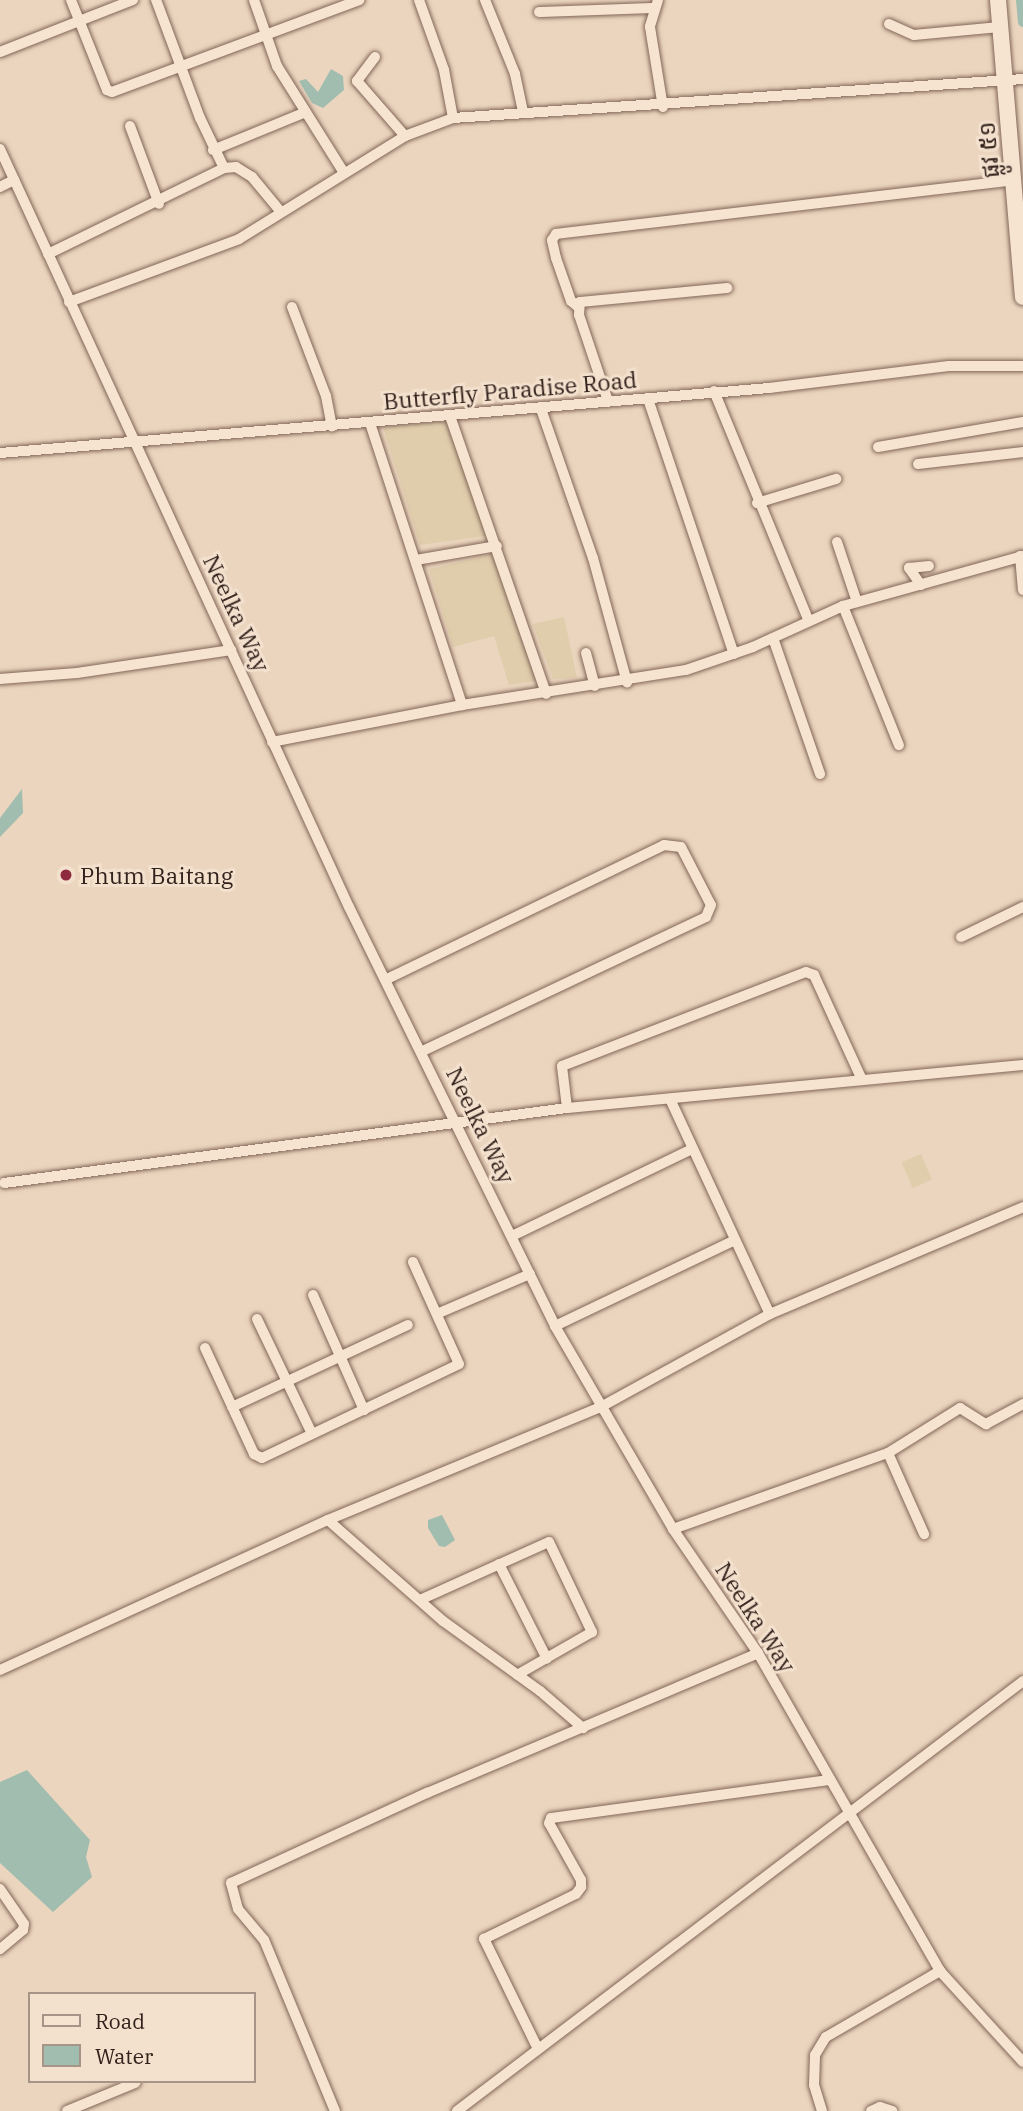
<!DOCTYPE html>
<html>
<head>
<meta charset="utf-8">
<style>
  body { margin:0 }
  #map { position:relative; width:1023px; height:2111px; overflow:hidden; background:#ebd5be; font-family:"IBM Plex Serif","Noto Sans Khmer",serif }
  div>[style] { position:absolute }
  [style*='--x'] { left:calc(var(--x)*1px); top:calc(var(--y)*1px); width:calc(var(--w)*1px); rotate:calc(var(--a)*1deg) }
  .farmland>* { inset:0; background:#e0cdac; transform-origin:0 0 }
  .water>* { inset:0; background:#a1bdaf }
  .canal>* { height:10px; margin:-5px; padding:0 5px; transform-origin:5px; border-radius:5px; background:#a1bdaf }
  .roads { filter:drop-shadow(0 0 2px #826658) drop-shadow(0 0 2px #826658) }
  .street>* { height:10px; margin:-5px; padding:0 5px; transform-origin:5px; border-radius:5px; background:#f7e4d0 }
  .secondary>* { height:16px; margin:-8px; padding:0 8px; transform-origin:8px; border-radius:8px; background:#f7e4d0 }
  .dots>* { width:19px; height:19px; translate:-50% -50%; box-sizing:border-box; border:4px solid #f3e0cd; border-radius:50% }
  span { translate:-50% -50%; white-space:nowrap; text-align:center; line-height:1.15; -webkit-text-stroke:6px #f3e0cd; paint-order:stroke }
  .street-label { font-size:23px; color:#32221c }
  .poi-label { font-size:23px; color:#32221c }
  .left { translate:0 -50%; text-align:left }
  .legend { position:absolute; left:28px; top:1992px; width:228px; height:91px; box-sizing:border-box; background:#f3e0cd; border:2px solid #a69486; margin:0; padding:9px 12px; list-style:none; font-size:21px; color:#32221c }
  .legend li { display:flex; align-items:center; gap:14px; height:35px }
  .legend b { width:35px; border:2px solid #a69486 }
</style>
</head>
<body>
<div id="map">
  <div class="farmland">
    <div style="clip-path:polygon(448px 421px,492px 535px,420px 545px,383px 427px)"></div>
    <div style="clip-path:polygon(498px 553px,543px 680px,509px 685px,494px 636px,453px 647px,429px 569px)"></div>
    <div style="clip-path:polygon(564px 617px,577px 678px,553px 679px,533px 624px)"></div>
    <div style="left:921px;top:1154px;width:28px;height:21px;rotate:67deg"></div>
  </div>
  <div class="water">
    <div style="clip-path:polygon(331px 69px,343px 76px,344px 90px,323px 108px,312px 103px,299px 81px,306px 79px,318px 92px)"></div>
    <div style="clip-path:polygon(22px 789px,23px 813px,0 837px,0 818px)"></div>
    <div style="clip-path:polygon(442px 1515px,455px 1540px,445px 1547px,439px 1546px,428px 1528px,428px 1520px)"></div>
    <div style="clip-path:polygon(27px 1770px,90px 1840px,86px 1857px,92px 1877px,53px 1912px,0 1863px,0 1782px)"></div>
  </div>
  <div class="canal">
    <div style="--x:1021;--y:0;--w:22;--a:85"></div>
  </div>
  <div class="roads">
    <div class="street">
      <div style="--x:71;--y:0;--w:97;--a:68.2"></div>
      <div style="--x:107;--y:90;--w:5;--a:22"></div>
      <div style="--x:112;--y:92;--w:264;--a:-20.4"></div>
      <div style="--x:254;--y:0;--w:70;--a:70.8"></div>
      <div style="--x:277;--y:66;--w:126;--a:57.9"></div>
      <div style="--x:419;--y:0;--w:74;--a:70.3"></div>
      <div style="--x:444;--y:70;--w:49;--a:79.4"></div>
      <div style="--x:485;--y:0;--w:80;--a:67.9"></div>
      <div style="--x:515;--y:74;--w:38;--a:78"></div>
      <div style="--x:658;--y:0;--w:28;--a:107"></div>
      <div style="--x:650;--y:27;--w:81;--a:80.8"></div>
      <div style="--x:539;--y:12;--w:115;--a:-2"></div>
      <div style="--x:889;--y:24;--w:27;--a:24"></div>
      <div style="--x:914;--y:35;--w:86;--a:-5.3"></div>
      <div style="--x:0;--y:52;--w:143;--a:-21.4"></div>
      <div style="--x:375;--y:57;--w:30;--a:127"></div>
      <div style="--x:357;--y:81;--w:73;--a:48.9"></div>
      <div style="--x:130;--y:126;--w:83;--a:69.6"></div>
      <div style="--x:0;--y:149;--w:834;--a:65.28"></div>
      <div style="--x:349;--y:907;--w:467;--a:63.8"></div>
      <div style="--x:555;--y:1326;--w:235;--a:59.8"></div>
      <div style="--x:673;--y:1529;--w:150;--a:55.6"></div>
      <div style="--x:758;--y:1653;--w:366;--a:60.2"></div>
      <div style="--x:940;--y:1971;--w:123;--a:47.6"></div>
      <div style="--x:213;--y:150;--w:100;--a:-22.2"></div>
      <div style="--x:224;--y:168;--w:12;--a:-5"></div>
      <div style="--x:236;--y:167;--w:19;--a:32"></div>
      <div style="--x:252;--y:177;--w:45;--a:50.4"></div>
      <div style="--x:0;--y:187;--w:16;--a:-27"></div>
      <div style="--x:48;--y:254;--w:196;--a:-26"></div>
      <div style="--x:224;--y:168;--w:55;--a:-115.6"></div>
      <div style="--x:200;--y:118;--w:126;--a:-110.4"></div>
      <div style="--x:69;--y:302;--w:181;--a:-20.3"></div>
      <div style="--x:239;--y:239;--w:195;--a:-31.8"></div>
      <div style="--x:405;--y:136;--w:51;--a:-20.6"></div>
      <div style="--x:453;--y:118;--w:571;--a:-3.91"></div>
      <div style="--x:292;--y:307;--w:95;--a:69.1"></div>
      <div style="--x:326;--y:396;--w:31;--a:79"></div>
      <div style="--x:578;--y:307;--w:9;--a:-139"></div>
      <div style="--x:571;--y:301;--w:46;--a:-109.2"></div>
      <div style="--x:556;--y:258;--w:18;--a:-103"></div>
      <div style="--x:552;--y:240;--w:7;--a:-56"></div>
      <div style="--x:556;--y:234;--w:460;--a:-6.7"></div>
      <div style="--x:714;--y:391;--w:247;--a:67.6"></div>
      <div style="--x:648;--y:399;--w:269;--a:71.4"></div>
      <div style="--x:608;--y:401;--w:91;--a:-108.6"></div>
      <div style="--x:579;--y:315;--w:13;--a:-86"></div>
      <div style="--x:580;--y:302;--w:148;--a:-5.4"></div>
      <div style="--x:541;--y:409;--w:158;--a:70.8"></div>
      <div style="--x:593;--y:558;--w:129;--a:74.7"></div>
      <div style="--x:450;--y:416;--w:294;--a:70.9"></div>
      <div style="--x:370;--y:423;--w:297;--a:71.9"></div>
      <div style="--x:878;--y:447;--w:147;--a:-9.8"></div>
      <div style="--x:0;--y:453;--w:772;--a:-4.83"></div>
      <div style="--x:769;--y:388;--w:181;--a:-7"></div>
      <div style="--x:949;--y:366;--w:74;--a:0"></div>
      <div style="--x:918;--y:464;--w:106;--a:-6.5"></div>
      <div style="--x:757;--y:503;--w:83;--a:-16.9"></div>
      <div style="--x:837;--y:542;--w:63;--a:71.6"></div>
      <div style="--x:1020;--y:556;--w:34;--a:85"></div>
      <div style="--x:416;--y:560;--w:82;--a:-9.8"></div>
      <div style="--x:921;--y:585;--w:21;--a:-125"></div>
      <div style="--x:909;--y:568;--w:20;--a:-6"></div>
      <div style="--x:843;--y:606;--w:150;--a:68.1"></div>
      <div style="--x:773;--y:638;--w:144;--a:70.9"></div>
      <div style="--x:586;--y:653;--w:34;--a:75"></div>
      <div style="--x:0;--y:679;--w:77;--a:-4.5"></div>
      <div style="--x:77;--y:673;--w:156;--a:-8.5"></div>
      <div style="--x:272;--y:742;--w:194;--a:-11"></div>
      <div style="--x:462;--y:705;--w:227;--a:-8.9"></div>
      <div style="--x:686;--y:670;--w:71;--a:-18.9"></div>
      <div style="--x:753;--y:647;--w:99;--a:-24.5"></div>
      <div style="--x:843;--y:606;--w:187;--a:-15.5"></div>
      <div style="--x:961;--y:937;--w:69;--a:-25.8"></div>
      <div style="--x:387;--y:979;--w:308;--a:-25.8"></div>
      <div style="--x:664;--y:845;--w:17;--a:7"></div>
      <div style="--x:681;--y:847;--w:65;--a:62.7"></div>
      <div style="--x:711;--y:905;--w:13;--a:113"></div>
      <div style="--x:706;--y:917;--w:314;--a:154.7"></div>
      <div style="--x:670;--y:1099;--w:237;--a:65.1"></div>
      <div style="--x:567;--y:1108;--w:42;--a:-96.8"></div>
      <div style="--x:562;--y:1066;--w:261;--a:-21.1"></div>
      <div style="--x:806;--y:972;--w:9;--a:21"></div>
      <div style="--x:814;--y:975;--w:115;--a:65.4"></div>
      <div style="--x:4;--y:1183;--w:568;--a:-7.59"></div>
      <div style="--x:567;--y:1108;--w:458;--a:-5.4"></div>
      <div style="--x:512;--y:1236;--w:200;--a:-25.8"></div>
      <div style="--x:313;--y:1295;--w:126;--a:66.1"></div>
      <div style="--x:439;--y:1313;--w:99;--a:-23.2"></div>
      <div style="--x:257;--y:1319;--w:127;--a:64.4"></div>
      <div style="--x:555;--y:1326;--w:199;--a:-25.5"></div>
      <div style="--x:205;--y:1348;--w:117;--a:65.2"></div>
      <div style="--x:254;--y:1454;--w:9;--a:27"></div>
      <div style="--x:262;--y:1458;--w:218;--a:-25.5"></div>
      <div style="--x:459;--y:1364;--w:112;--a:-114.3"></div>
      <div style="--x:232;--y:1407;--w:194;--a:-25"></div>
      <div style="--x:888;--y:1453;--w:89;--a:66"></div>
      <div style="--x:328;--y:1520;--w:153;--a:41.3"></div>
      <div style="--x:443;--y:1621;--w:120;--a:35.8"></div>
      <div style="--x:540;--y:1691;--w:57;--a:40.7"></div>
      <div style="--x:673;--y:1529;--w:228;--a:-19.5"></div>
      <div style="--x:888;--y:1453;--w:85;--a:-32"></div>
      <div style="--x:960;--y:1408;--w:31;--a:32"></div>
      <div style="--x:986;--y:1424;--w:42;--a:-28.4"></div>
      <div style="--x:499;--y:1564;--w:106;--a:63.2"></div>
      <div style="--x:422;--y:1599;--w:139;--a:-24.2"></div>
      <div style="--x:549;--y:1542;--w:100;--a:64.5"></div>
      <div style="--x:592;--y:1632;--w:86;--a:150.2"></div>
      <div style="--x:0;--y:1670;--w:361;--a:-24.6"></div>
      <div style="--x:328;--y:1520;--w:293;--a:-22.5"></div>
      <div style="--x:599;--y:1408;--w:195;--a:-28.8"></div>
      <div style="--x:770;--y:1314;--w:275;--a:-22.9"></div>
      <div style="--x:0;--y:1889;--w:42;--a:55.6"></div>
      <div style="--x:24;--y:1924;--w:6;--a:99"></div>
      <div style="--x:23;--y:1930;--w:30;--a:140"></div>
      <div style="--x:538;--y:2049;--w:123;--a:-116.1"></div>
      <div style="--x:484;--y:1939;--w:102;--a:-26.1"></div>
      <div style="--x:576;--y:1894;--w:9;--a:-54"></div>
      <div style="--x:581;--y:1887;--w:7;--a:-90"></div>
      <div style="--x:581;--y:1880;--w:65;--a:-119.3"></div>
      <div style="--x:549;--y:1823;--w:5;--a:-68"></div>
      <div style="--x:551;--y:1818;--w:281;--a:-7.8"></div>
      <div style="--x:67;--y:2111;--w:74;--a:-22.4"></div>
      <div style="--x:335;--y:2111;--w:185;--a:-112.5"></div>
      <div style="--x:264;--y:1940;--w:40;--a:-130"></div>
      <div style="--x:238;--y:1909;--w:27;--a:-105"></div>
      <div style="--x:231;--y:1883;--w:216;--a:-24.7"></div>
      <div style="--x:427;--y:1793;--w:359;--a:-22.9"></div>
      <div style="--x:457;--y:2111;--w:711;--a:-37.22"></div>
      <div style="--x:822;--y:2111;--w:27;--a:-107"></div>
      <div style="--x:814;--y:2085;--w:30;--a:-88"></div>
      <div style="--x:815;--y:2055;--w:21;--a:-59"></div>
      <div style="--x:826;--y:2037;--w:132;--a:-30.1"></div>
      <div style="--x:871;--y:2111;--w:10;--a:-24"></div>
      <div style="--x:880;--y:2107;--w:13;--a:18"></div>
    </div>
    <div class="secondary">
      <div style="--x:998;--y:0;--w:298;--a:85.2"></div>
    </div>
  </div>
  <div class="dots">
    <div style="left:66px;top:875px;background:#8f2a3f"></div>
  </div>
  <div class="street-label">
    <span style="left:988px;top:150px;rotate:-95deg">ផ្លូវ ៥១</span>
    <span style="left:510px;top:390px;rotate:-5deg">Butterfly Paradise Road</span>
    <span style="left:237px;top:613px;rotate:65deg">Neelka Way</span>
    <span style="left:481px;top:1125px;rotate:64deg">Neelka Way</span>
    <span style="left:756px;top:1617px;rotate:57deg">Neelka Way</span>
  </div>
  <div class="poi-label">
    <span class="left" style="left:80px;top:875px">Phum Baitang</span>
  </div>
  <ul class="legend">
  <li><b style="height:9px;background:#f7e4d0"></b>Road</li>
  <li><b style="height:19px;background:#a1bdaf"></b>Water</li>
  </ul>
</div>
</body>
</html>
